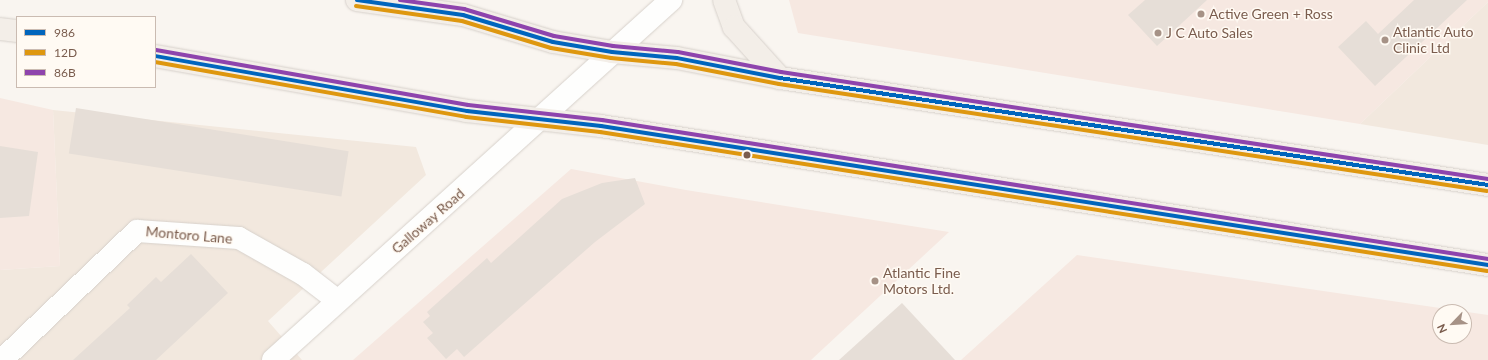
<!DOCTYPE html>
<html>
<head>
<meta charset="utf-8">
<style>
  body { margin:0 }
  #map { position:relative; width:1488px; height:360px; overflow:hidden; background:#f9f5f0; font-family:Lato,sans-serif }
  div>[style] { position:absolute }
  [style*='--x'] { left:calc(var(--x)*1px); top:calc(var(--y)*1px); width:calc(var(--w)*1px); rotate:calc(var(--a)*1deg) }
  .residential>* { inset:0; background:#f2e8de }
  .commercial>* { inset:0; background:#f6e8e1 }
  .building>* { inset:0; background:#e6ded7; transform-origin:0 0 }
  .roads { filter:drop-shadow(0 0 1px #d7d1cb) drop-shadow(0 0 1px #d7d1cb) }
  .street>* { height:22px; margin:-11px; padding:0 11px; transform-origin:11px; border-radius:11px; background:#fefefd }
  .secondary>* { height:22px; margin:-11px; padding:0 11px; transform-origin:11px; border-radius:11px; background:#fefefd }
  .primary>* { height:22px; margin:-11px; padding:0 11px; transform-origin:11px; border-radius:11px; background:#f3eee8 }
  .bus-1>* { height:4px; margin:-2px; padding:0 2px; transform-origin:2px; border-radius:2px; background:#0065bd }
  .bus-2>* { height:4px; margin:-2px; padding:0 2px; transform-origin:2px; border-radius:2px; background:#de970f }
  .bus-3>* { height:4px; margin:-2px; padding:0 2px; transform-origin:2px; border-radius:2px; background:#8e44ad }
  .dots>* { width:11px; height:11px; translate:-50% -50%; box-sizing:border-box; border:2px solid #fffaf3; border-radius:50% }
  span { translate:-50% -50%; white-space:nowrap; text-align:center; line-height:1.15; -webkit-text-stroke:3px #fffaf3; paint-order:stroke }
  .poi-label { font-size:14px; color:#7a5c4d }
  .left { translate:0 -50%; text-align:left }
  .street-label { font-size:14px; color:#7a5c4d }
  .legend { position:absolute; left:16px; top:16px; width:140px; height:72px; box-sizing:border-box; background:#fffaf3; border:1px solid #cabbb1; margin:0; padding:5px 7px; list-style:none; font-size:12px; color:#7a5c4d }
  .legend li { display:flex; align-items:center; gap:8px; height:20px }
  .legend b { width:20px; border:1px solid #cabbb1 }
  .north { position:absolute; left:1432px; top:304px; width:40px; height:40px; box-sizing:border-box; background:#fffaf3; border:1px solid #cabbb1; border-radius:50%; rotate:245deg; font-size:11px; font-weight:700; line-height:16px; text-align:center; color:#7a5c4d }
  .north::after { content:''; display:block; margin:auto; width:14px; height:18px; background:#a69286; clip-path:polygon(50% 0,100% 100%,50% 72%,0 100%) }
</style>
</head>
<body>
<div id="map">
  <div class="residential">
    <div style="clip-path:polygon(1488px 2px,1488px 145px,1360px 124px)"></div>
    <div style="clip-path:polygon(53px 110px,416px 147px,426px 175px,268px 321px,302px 360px,0 360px,0 270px,60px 266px)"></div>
  </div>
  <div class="commercial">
    <div style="clip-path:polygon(789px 0,1488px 0,1488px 2px,1360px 124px,798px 33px)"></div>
    <div style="clip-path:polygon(0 98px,53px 110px,60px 266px,0 270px)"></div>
    <div style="clip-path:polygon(571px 169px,686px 190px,949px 232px,811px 360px,353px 360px)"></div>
    <div style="clip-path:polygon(evenodd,1077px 255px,1488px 315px,1488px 360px,961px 360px,1077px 255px,1440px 312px,1464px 312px,1464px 336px,1440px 336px,1440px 312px)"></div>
  </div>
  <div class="building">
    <div style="clip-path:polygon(1145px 0,1207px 0,1157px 46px,1128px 15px)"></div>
    <div style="clip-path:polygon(1414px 0,1467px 0,1375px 86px,1338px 47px,1366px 21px,1378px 34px)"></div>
    <div style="left:76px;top:108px;width:276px;height:46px;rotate:9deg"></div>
    <div style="clip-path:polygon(0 146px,38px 152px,29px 216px,0 218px)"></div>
    <div style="clip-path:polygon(635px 178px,645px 204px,595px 242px,464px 357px,457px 349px,446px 359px,427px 338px,433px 333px,423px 322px,430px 316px,427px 312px,487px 258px,491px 263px,562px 199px,602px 183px)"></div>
    <div style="clip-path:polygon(191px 254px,228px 293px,156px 360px,73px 360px,130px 308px,127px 305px,156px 277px,161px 282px)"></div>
    <div style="clip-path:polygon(902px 303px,955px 360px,839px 360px)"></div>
  </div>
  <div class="roads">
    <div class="street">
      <div style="--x:2;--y:360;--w:187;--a:-43.7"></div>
      <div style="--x:137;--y:231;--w:102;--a:3.9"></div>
      <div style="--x:239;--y:238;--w:73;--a:29.4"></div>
      <div style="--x:303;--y:274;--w:44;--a:37.6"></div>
    </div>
    <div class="secondary">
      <div style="--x:273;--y:360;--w:537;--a:-42.13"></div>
    </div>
    <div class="primary">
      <div style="--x:357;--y:0;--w:107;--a:8.1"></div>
      <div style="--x:463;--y:15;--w:94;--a:16.7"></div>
      <div style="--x:553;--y:42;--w:60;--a:9.6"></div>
      <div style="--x:612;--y:52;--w:65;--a:5.3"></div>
      <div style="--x:677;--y:58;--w:105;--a:11"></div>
      <div style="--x:780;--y:78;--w:716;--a:8.59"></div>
      <div style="--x:724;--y:0;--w:29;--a:70"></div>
      <div style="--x:734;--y:27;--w:69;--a:48"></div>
      <div style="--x:0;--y:29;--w:17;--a:7"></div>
      <div style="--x:155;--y:56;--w:317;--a:10"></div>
      <div style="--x:467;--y:111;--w:135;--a:6.4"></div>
      <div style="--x:601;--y:126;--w:898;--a:8.91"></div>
    </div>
  </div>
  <div class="bus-1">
    <div style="--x:357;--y:0;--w:107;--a:8.1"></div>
    <div style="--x:463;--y:15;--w:94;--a:16.7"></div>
    <div style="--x:553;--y:42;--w:60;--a:9.6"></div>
    <div style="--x:612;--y:52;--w:65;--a:5.3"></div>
    <div style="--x:677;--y:58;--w:105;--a:11"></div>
    <div style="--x:780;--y:78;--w:716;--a:8.59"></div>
    <div style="--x:155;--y:56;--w:317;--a:10"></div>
    <div style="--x:467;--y:111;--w:135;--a:6.4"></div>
    <div style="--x:601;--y:126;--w:898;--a:8.91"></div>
  </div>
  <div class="bus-2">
    <div style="--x:356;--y:6;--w:107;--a:8.1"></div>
    <div style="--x:462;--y:21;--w:93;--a:16.9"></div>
    <div style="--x:551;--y:48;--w:61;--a:9.5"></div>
    <div style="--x:611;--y:58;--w:65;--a:5.3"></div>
    <div style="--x:676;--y:64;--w:105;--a:11"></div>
    <div style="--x:779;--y:84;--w:716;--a:8.59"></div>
    <div style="--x:155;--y:62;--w:316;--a:10"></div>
    <div style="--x:466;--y:117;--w:135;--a:6.4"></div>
    <div style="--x:600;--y:132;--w:898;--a:8.91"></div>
  </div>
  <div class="bus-3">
    <div style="--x:400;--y:0;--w:65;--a:8"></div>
    <div style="--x:464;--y:9;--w:94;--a:16.7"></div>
    <div style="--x:554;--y:36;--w:60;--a:9.6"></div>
    <div style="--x:613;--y:46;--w:65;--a:5.3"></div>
    <div style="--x:678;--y:52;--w:105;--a:11"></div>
    <div style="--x:781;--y:72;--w:715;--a:8.61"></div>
    <div style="--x:156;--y:50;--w:317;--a:10"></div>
    <div style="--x:468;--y:105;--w:135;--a:6.4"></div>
    <div style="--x:602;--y:120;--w:897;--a:8.92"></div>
  </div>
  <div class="dots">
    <div style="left:1201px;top:14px;background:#a69286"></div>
    <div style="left:1158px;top:33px;background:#a69286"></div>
    <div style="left:1385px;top:40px;background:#a69286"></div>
    <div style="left:747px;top:155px;background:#7a5c4d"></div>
    <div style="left:875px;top:281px;background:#a69286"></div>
  </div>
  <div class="poi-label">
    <span class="left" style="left:1209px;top:14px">Active Green + Ross</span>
    <span class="left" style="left:1393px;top:40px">Atlantic Auto<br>Clinic Ltd</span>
    <span class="left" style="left:1166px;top:33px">J C Auto Sales</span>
    <span class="left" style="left:883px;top:281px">Atlantic Fine<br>Motors Ltd.</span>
  </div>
  <div class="street-label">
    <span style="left:428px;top:221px;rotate:-41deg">Galloway Road</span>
    <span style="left:189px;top:235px;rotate:5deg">Montoro Lane</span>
  </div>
  <ul class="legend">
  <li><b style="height:5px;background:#0065bd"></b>986</li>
  <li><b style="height:5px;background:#de970f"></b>12D</li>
  <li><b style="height:5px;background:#8e44ad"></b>86B</li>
  </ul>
  <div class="north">N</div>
</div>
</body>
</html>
